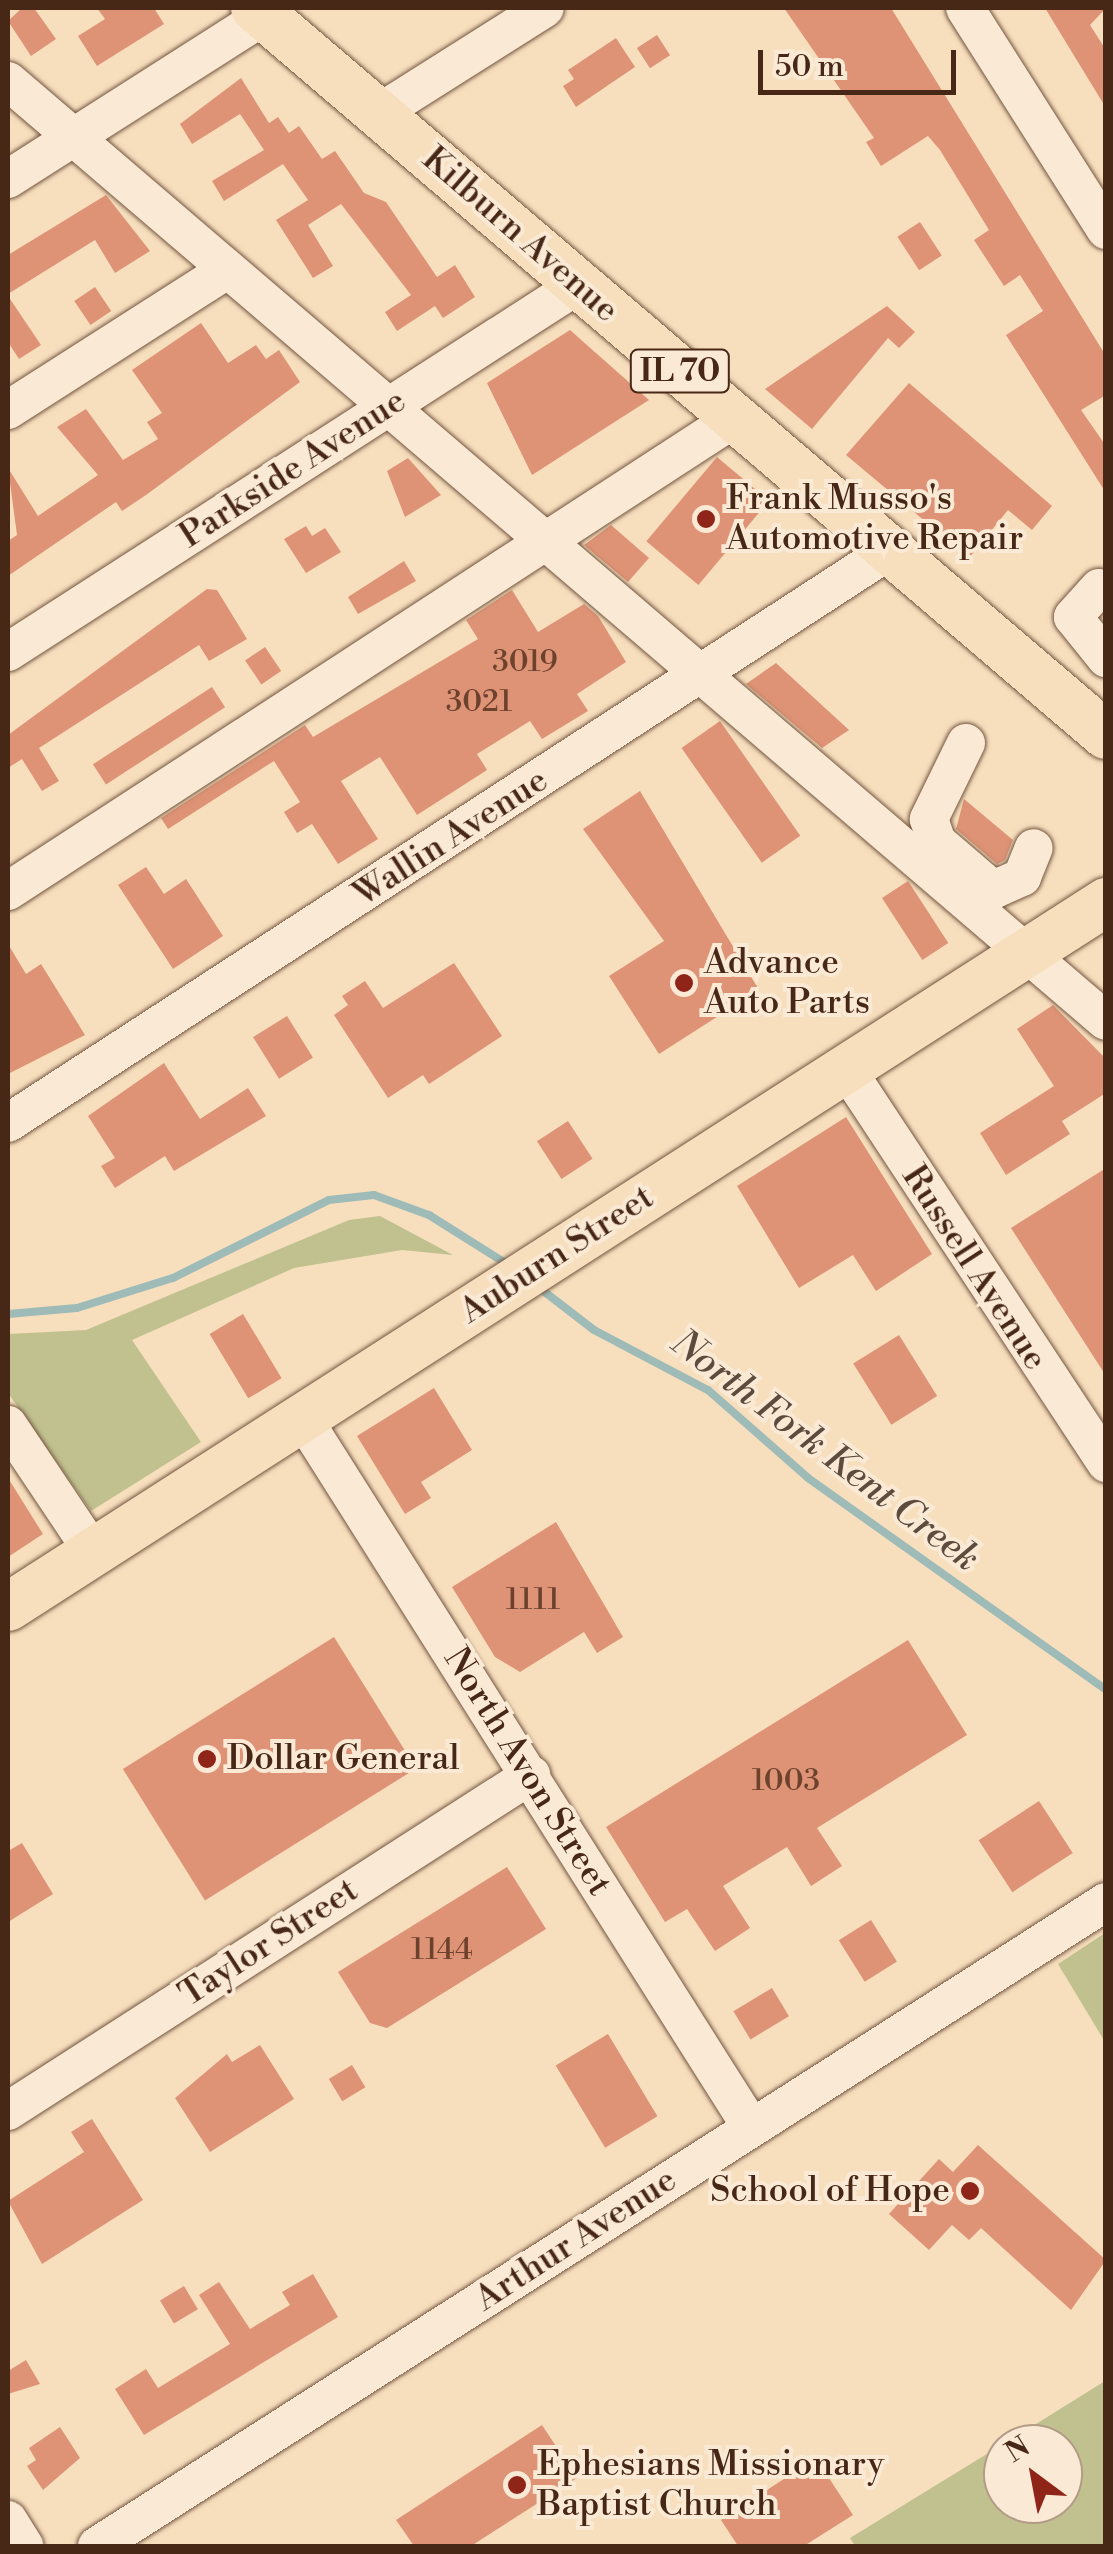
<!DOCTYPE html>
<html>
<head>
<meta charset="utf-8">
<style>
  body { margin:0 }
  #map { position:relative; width:1113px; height:2554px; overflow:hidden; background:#f7dfbe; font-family:"Libre Bodoni",serif }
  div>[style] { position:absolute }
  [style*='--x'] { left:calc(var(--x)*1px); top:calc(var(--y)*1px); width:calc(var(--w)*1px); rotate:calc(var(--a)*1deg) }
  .green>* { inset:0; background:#c0c18f }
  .stream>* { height:8px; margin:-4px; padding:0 4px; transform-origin:4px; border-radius:4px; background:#9ebbb8 }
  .building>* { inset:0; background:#de9376; transform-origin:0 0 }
  .roads { filter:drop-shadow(0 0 2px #73553f) drop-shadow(0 0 2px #73553f) }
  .minor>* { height:38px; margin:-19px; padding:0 19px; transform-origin:19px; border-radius:19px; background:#faead5 }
  .major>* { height:48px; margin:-24px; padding:0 24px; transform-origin:24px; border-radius:24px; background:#f7dfbe }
  .dots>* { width:28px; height:28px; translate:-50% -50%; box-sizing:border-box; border:5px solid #faead5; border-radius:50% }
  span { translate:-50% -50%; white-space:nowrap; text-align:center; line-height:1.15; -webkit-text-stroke:8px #faead5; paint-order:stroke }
  .number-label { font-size:30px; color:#6d422d }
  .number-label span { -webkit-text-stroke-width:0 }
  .shield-label span { padding:2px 8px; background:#faead5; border:2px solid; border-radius:8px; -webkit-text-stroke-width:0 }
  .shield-label { font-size:32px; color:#472715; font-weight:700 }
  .street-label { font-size:35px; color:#472715 }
  .poi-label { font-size:35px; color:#472715 }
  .left { translate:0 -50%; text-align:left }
  .right { translate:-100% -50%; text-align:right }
  .water-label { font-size:38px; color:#5d4c3e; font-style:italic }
  .frame { position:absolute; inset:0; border:10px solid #472715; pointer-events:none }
  .north { position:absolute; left:983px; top:2424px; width:100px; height:100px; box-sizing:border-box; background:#faead5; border:2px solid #b29c88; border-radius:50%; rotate:328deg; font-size:28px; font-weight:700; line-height:40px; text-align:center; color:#472715 }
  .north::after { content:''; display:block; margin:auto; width:35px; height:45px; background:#8f2418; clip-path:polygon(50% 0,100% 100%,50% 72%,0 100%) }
  .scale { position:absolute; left:758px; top:50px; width:198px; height:45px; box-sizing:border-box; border:5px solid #472715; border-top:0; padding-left:12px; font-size:30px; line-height:35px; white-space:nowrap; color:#472715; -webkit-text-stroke:8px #faead5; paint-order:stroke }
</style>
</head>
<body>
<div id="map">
  <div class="green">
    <div style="clip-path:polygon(380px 1216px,453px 1255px,402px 1250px,294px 1268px,132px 1340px,201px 1442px,91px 1511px,8px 1393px,8px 1334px,86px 1330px,349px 1220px)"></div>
    <div style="clip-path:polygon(1105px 1933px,1105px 2042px,1058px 1964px)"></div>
    <div style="clip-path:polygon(1105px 2381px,1105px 2546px,855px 2546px,850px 2538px,1003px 2444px,1003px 2504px,1063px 2504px,1063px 2444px,1004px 2444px)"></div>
  </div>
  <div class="stream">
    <div style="--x:537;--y:1286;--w:72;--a:37.7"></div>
    <div style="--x:594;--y:1330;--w:129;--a:27.8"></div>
    <div style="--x:708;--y:1390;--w:133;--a:41.3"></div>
    <div style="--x:808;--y:1478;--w:366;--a:35.4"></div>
    <div style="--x:8;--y:1314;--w:69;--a:-5"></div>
    <div style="--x:77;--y:1308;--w:101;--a:-17.4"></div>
    <div style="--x:173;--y:1278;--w:174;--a:-26.6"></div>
    <div style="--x:329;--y:1200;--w:45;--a:-6.3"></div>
    <div style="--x:374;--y:1195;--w:59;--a:20"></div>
    <div style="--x:429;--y:1215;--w:96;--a:32.2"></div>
  </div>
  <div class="building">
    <div style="clip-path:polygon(22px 8px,34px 8px,56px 39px,31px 56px,8px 21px)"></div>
    <div style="clip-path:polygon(97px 8px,154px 8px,164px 24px,97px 66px,78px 36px,105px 19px)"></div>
    <div style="clip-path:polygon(784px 8px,891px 8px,1106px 356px,1106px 395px,1081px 410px,1106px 446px,1106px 493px,1006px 335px,1043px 311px,1020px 275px,1004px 286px,974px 240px,989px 230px,940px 150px,928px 136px,881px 166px,866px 142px,874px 138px)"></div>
    <div style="clip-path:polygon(1045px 8px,1106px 8px,1090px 25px,1106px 50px,1106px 108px)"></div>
    <div style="left:657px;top:35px;width:24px;height:24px;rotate:57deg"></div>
    <div style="clip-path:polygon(616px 38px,635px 67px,576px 107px,563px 86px,574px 79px,568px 70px)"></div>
    <div style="clip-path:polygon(241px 78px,269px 123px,278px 117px,289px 133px,299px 126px,322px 159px,335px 151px,364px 193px,386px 202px,437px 277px,455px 265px,475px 297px,443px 318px,435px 306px,397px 331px,385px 312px,411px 295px,341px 204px,308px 225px,333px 266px,313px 278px,276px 220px,308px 200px,283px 164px,224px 201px,212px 181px,264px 150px,240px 114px,192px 144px,180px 124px)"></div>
    <div style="clip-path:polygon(106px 195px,150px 251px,115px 273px,95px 240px,8px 294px,8px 255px)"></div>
    <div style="left:920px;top:222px;width:40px;height:27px;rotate:57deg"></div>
    <div style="left:95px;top:287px;width:29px;height:25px;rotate:56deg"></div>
    <div style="clip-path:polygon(8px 296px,41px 345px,19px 359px,8px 342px)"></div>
    <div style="clip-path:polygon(887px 306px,915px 332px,899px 348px,888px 338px,812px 429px,765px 389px)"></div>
    <div style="clip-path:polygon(201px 323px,228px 363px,256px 345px,266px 359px,279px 350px,300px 382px,146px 495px,122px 511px,116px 502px,8px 576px,8px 541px,17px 535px,8px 468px,38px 516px,98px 475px,57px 427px,86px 409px,123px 460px,158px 439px,147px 422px,162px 413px,132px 370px)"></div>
    <div style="clip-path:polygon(570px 330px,649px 400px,532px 475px,487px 383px)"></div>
    <div style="clip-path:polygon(909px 383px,1052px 506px,1032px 530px,1008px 510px,969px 558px,846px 455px)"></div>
    <div style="left:717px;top:457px;width:68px;height:110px;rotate:40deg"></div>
    <div style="clip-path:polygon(408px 458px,441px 495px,405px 517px,387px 471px)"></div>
    <div style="clip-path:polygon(611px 525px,649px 558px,628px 582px,584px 545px)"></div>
    <div style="clip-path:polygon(306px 526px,312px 536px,325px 528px,341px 552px,306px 573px,284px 539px)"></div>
    <div style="clip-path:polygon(404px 561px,416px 581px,358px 614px,348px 597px)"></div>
    <div style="clip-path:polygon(207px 589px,217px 590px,247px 639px,209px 661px,199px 645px,39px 748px,59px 781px,42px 791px,22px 759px,8px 768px,8px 735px)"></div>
    <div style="clip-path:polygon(512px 590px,538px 632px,584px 604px,598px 616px,626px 662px,577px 694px,588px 711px,542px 739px,530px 721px,477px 754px,487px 770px,417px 815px,380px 757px,341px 781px,378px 839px,338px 864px,312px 824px,297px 833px,284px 812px,300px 802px,274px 761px,168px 829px,161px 818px,305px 725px,313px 737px,478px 639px,466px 620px)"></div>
    <div style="left:265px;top:647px;width:29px;height:24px;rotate:56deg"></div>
    <div style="clip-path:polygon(776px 663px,849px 730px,822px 748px,746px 684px)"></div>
    <div style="left:212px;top:687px;width:24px;height:142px;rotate:57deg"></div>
    <div style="left:720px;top:721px;width:140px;height:47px;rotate:55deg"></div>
    <div style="clip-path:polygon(640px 791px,759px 990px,659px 1054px,609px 976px,664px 941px,583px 829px)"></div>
    <div style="clip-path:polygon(964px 799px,1013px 840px,1005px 860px,997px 864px,956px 829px)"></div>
    <div style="clip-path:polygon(146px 867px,164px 894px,186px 879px,223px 936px,173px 969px,118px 885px)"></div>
    <div style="left:908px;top:881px;width:74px;height:31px;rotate:57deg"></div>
    <div style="clip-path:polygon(8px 944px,26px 974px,41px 964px,85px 1035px,8px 1074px)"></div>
    <div style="clip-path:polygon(454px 963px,502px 1036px,429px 1084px,423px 1075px,388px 1098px,334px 1015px,348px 1005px,342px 996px,365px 981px,383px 1008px)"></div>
    <div style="clip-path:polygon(1053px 1005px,1106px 1059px,1106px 1093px,1062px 1121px,1070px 1134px,1006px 1175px,980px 1133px,1054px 1086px,1017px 1029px)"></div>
    <div style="left:287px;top:1016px;width:49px;height:40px;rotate:58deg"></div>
    <div style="clip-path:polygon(164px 1063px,200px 1119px,248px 1088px,266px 1116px,174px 1171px,165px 1156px,115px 1188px,101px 1166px,115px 1158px,88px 1116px)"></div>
    <div style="clip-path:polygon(846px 1117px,932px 1254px,876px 1291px,853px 1255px,799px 1288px,737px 1186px)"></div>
    <div style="left:568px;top:1121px;width:45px;height:37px;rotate:57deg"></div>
    <div style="clip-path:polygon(1106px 1168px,1106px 1376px,1011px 1228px)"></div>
    <div style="left:243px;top:1314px;width:75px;height:39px;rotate:59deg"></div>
    <div style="left:899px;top:1335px;width:72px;height:54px;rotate:58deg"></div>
    <div style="clip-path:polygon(434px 1388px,472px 1450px,421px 1482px,431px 1498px,405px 1514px,357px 1436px)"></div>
    <div style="clip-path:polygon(8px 1478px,43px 1534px,8px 1557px)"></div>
    <div style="clip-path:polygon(556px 1522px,623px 1637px,597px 1653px,584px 1632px,520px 1672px,495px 1657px,452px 1587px)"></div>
    <div style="left:334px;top:1637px;width:155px;height:249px;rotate:58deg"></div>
    <div style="clip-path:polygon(908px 1640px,967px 1735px,817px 1828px,842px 1866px,811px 1886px,787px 1847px,723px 1886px,750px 1928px,715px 1951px,687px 1909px,665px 1922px,606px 1827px)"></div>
    <div style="left:1039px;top:1801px;width:62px;height:72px;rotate:57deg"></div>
    <div style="clip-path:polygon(22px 1843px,53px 1894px,8px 1922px,8px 1851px)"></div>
    <div style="clip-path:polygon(507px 1867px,546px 1929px,387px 2028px,370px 2023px,338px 1972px)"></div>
    <div style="left:871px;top:1920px;width:49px;height:38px;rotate:58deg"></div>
    <div style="left:772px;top:1988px;width:33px;height:45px;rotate:59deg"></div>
    <div style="left:608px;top:2034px;width:96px;height:61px;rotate:59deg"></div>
    <div style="clip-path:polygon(260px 2045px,294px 2099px,210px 2152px,175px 2098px,227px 2054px,232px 2062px)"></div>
    <div style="left:352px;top:2065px;width:26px;height:27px;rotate:59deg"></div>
    <div style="clip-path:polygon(92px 2119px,143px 2200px,42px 2264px,8px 2201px,84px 2152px,71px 2132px)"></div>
    <div style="clip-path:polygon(978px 2145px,1106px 2260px,1071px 2310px,981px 2228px,969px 2240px,952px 2225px,929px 2250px,889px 2214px,939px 2159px,953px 2172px)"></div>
    <div style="clip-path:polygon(313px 2274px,338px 2317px,144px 2435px,115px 2389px,146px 2369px,158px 2388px,230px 2344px,199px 2295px,219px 2282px,250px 2329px,290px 2305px,282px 2292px)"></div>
    <div style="left:184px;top:2286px;width:27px;height:28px;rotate:59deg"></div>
    <div style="clip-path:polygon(26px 2360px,40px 2384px,8px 2394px,8px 2371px)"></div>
    <div style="clip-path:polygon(542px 2425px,577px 2478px,471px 2546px,414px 2546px,396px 2520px)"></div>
    <div style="clip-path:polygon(60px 2427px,80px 2458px,43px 2490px,27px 2466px,36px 2460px,29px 2448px)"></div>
    <div style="clip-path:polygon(816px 2458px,853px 2515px,804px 2546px,738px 2546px,721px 2520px)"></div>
  </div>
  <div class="roads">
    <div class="minor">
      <div style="--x:965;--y:8;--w:263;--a:57.6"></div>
      <div style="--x:8;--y:81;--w:1445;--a:40.57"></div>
      <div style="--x:379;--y:113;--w:196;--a:-32.3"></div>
      <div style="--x:8;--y:179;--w:303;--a:-32.5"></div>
      <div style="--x:8;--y:410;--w:260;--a:-32.6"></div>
      <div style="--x:1099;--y:588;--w:39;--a:132"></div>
      <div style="--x:1073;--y:617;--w:53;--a:51.2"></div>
      <div style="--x:8;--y:652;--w:678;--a:-32.78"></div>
      <div style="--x:966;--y:743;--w:85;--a:116"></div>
      <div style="--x:929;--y:819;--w:24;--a:71"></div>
      <div style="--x:937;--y:842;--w:74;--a:40.6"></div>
      <div style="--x:993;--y:890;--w:32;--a:-24"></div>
      <div style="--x:1022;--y:877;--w:31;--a:-68"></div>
      <div style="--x:8;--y:891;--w:867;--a:-33.05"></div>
      <div style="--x:847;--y:1070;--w:471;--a:56.6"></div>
      <div style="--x:8;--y:1123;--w:1054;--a:-33"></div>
      <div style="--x:302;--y:1417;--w:840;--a:57.69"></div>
      <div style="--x:8;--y:1425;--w:153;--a:56.2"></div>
      <div style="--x:8;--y:2111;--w:622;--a:-32.72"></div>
      <div style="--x:8;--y:2520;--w:31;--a:58"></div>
      <div style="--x:97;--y:2546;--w:1197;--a:-32.55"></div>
    </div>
    <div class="major">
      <div style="--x:255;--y:8;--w:1119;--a:40.51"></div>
      <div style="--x:8;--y:1607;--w:1305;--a:-32.7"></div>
    </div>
  </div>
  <div class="dots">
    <div style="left:706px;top:519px;background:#8f2418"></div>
    <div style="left:684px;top:983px;background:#8f2418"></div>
    <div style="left:207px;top:1759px;background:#8f2418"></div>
    <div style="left:970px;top:2191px;background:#8f2418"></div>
    <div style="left:517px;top:2485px;background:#8f2418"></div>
  </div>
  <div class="number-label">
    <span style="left:525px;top:662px">3019</span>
    <span style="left:479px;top:702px">3021</span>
    <span style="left:533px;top:1600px">1111</span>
    <span style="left:786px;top:1781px">1003</span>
    <span style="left:442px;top:1950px">1144</span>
  </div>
  <div class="shield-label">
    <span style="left:680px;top:371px">IL 70</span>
  </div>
  <div class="street-label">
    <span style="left:520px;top:235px;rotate:41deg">Kilburn Avenue</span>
    <span style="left:293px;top:469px;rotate:-33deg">Parkside Avenue</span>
    <span style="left:451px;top:838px;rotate:-33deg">Wallin Avenue</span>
    <span style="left:557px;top:1255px;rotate:-33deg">Auburn Street</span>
    <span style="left:974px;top:1268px;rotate:57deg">Russell Avenue</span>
    <span style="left:527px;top:1772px;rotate:58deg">North Avon Street</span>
    <span style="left:269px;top:1943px;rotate:-33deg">Taylor Street</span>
    <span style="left:576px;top:2240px;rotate:-33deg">Arthur Avenue</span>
  </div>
  <div class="poi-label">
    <span class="left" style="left:726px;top:519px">Frank Musso's<br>Automotive Repair</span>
    <span class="left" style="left:704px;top:983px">Advance<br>Auto Parts</span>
    <span class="left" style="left:227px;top:1759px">Dollar General</span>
    <span class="right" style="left:950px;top:2191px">School of Hope</span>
    <span class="left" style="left:537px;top:2485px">Ephesians Missionary<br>Baptist Church</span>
  </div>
  <div class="water-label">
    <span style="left:825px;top:1451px;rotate:37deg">North Fork Kent Creek</span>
  </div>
  <div class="frame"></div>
  <div class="north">N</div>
  <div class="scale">50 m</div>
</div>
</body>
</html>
